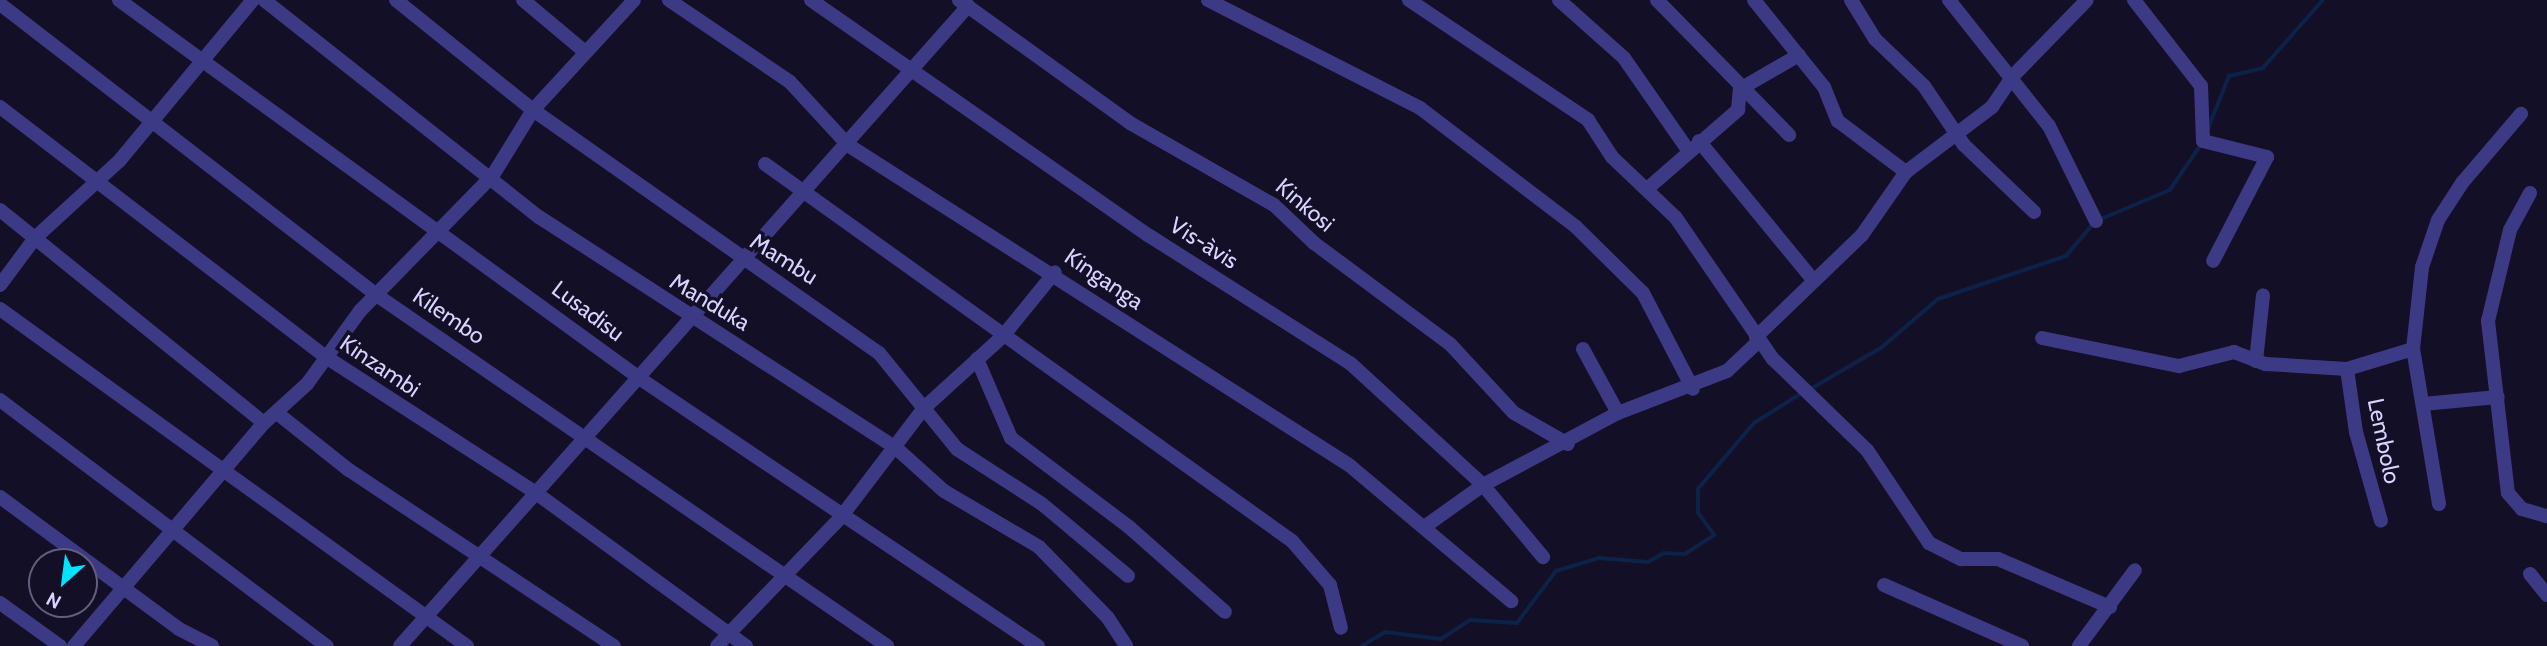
<!DOCTYPE html>
<html>
<head>
<meta charset="utf-8">
<style>
  body { margin:0 }
  #map { position:relative; width:2547px; height:646px; overflow:hidden; background:#130f26; font-family:Cabin,sans-serif }
  div>[style] { position:absolute }
  [style*='--x'] { left:calc(var(--x)*1px); top:calc(var(--y)*1px); width:calc(var(--w)*1px); rotate:calc(var(--a)*1deg) }
  .stream>* { height:3.5px; margin:-1.75px; padding:0 1.75px; transform-origin:1.75px; border-radius:1.75px; background:#0c2248 }
  .minor>* { height:14px; margin:-7px; padding:0 7px; transform-origin:7px; border-radius:7px; background:#3d3a85 }
  span { translate:-50% -50%; white-space:nowrap; text-align:center; line-height:1.15; -webkit-text-stroke:7px #130f26; paint-order:stroke }
  .street-label { font-size:23px; color:#d9d4ff }
  .north { position:absolute; left:28px; top:548px; width:70px; height:70px; box-sizing:border-box; background:#130f26; border:2px solid #625e7d; border-radius:50%; rotate:208deg; font-size:19px; font-weight:700; line-height:28px; text-align:center; color:#d9d4ff }
  .north::after { content:''; display:block; margin:auto; width:24px; height:32px; background:#00e5ff; clip-path:polygon(50% 0,100% 100%,50% 72%,0 100%) }
</style>
</head>
<body>
<div id="map">
  <div class="stream">
    <div style="--x:2208;--y:129;--w:57;--a:-68.4"></div>
    <div style="--x:2229;--y:76;--w:35;--a:-13"></div>
    <div style="--x:2263;--y:68;--w:91;--a:-48.6"></div>
    <div style="--x:2101;--y:219;--w:75;--a:-22.8"></div>
    <div style="--x:2170;--y:190;--w:57;--a:-55.8"></div>
    <div style="--x:1809;--y:390;--w:83;--a:-30.3"></div>
    <div style="--x:1881;--y:348;--w:75;--a:-40.7"></div>
    <div style="--x:1938;--y:299;--w:135;--a:-18.6"></div>
    <div style="--x:2066;--y:256;--w:43;--a:-49.7"></div>
    <div style="--x:1362;--y:646;--w:27;--a:-31"></div>
    <div style="--x:1385;--y:632;--w:56;--a:7.1"></div>
    <div style="--x:1441;--y:639;--w:35;--a:-33"></div>
    <div style="--x:1470;--y:620;--w:47;--a:3.7"></div>
    <div style="--x:1517;--y:623;--w:65;--a:-53.1"></div>
    <div style="--x:1556;--y:571;--w:45;--a:-16.8"></div>
    <div style="--x:1599;--y:558;--w:49;--a:4.7"></div>
    <div style="--x:1648;--y:562;--w:18;--a:-29"></div>
    <div style="--x:1664;--y:553;--w:21;--a:3"></div>
    <div style="--x:1685;--y:554;--w:35;--a:-33"></div>
    <div style="--x:1714;--y:535;--w:27;--a:-126"></div>
    <div style="--x:1698;--y:513;--w:24;--a:-90"></div>
    <div style="--x:1698;--y:489;--w:87;--a:-49.7"></div>
    <div style="--x:1754;--y:423;--w:57;--a:-32"></div>
  </div>
  <div class="minor">
    <div style="--x:119;--y:0;--w:646;--a:36"></div>
    <div style="--x:642;--y:380;--w:477;--a:33.9"></div>
    <div style="--x:264;--y:0;--w:350;--a:38.3"></div>
    <div style="--x:539;--y:217;--w:425;--a:32.9"></div>
    <div style="--x:896;--y:448;--w:64;--a:41.9"></div>
    <div style="--x:944;--y:491;--w:110;--a:30.5"></div>
    <div style="--x:1039;--y:547;--w:99;--a:45.8"></div>
    <div style="--x:1108;--y:618;--w:33;--a:57"></div>
    <div style="--x:396;--y:0;--w:176;--a:38.8"></div>
    <div style="--x:533;--y:110;--w:423;--a:35.1"></div>
    <div style="--x:879;--y:353;--w:124;--a:50.9"></div>
    <div style="--x:957;--y:449;--w:101;--a:32.9"></div>
    <div style="--x:1042;--y:504;--w:112;--a:39.9"></div>
    <div style="--x:523;--y:0;--w:80;--a:39.9"></div>
    <div style="--x:669;--y:0;--w:146;--a:34.1"></div>
    <div style="--x:790;--y:82;--w:86;--a:47.4"></div>
    <div style="--x:848;--y:145;--w:594;--a:32.57"></div>
    <div style="--x:1349;--y:465;--w:212;--a:40"></div>
    <div style="--x:811;--y:0;--w:411;--a:34.9"></div>
    <div style="--x:1148;--y:235;--w:239;--a:32.4"></div>
    <div style="--x:1350;--y:363;--w:180;--a:42.5"></div>
    <div style="--x:1483;--y:485;--w:94;--a:50.2"></div>
    <div style="--x:959;--y:0;--w:211;--a:35.7"></div>
    <div style="--x:1130;--y:123;--w:166;--a:29.7"></div>
    <div style="--x:1274;--y:205;--w:55;--a:43.5"></div>
    <div style="--x:1314;--y:243;--w:169;--a:36.6"></div>
    <div style="--x:1450;--y:344;--w:94;--a:47.2"></div>
    <div style="--x:1514;--y:413;--w:62;--a:29.9"></div>
    <div style="--x:1208;--y:0;--w:238;--a:27"></div>
    <div style="--x:1420;--y:108;--w:196;--a:37.3"></div>
    <div style="--x:1576;--y:227;--w:94;--a:44.6"></div>
    <div style="--x:1643;--y:293;--w:108;--a:62.5"></div>
    <div style="--x:1409;--y:0;--w:216;--a:33.8"></div>
    <div style="--x:1588;--y:120;--w:44;--a:57"></div>
    <div style="--x:1612;--y:157;--w:88;--a:43.6"></div>
    <div style="--x:1676;--y:218;--w:171;--a:55.5"></div>
    <div style="--x:1773;--y:359;--w:131;--a:44.1"></div>
    <div style="--x:1867;--y:450;--w:112;--a:56.3"></div>
    <div style="--x:1929;--y:543;--w:36;--a:27"></div>
    <div style="--x:1961;--y:559;--w:37;--a:0"></div>
    <div style="--x:1998;--y:559;--w:122;--a:23.2"></div>
    <div style="--x:1559;--y:0;--w:87;--a:41.7"></div>
    <div style="--x:1624;--y:58;--w:112;--a:55.2"></div>
    <div style="--x:1657;--y:0;--w:189;--a:45.6"></div>
    <div style="--x:1754;--y:0;--w:112;--a:51.2"></div>
    <div style="--x:1824;--y:87;--w:37;--a:68"></div>
    <div style="--x:1838;--y:121;--w:85;--a:36.9"></div>
    <div style="--x:1851;--y:0;--w:46;--a:58.4"></div>
    <div style="--x:1875;--y:39;--w:68;--a:43.8"></div>
    <div style="--x:1924;--y:86;--w:71;--a:55.9"></div>
    <div style="--x:1964;--y:145;--w:97;--a:43.7"></div>
    <div style="--x:1949;--y:0;--w:161;--a:51.6"></div>
    <div style="--x:2049;--y:126;--w:106;--a:63.7"></div>
    <div style="--x:2134;--y:0;--w:109;--a:52.1"></div>
    <div style="--x:2201;--y:86;--w:55;--a:87.9"></div>
    <div style="--x:2203;--y:141;--w:66;--a:14"></div>
    <div style="--x:2267;--y:157;--w:117;--a:117.4"></div>
    <div style="--x:0;--y:4;--w:478;--a:37.7"></div>
    <div style="--x:378;--y:296;--w:618;--a:34.51"></div>
    <div style="--x:0;--y:107;--w:411;--a:37.5"></div>
    <div style="--x:326;--y:357;--w:250;--a:32.9"></div>
    <div style="--x:536;--y:493;--w:260;--a:36.1"></div>
    <div style="--x:1699;--y:141;--w:181;--a:50.6"></div>
    <div style="--x:765;--y:164;--w:648;--a:35.58"></div>
    <div style="--x:1292;--y:541;--w:58;--a:49.2"></div>
    <div style="--x:1330;--y:585;--w:44;--a:75.7"></div>
    <div style="--x:1647;--y:189;--w:121;--a:-41"></div>
    <div style="--x:1738;--y:110;--w:21;--a:-85"></div>
    <div style="--x:1740;--y:89;--w:68;--a:-30"></div>
    <div style="--x:2530;--y:193;--w:42;--a:118.4"></div>
    <div style="--x:2510;--y:230;--w:94;--a:103.6"></div>
    <div style="--x:2488;--y:321;--w:173;--a:83.4"></div>
    <div style="--x:2508;--y:493;--w:21;--a:49"></div>
    <div style="--x:2522;--y:509;--w:26;--a:16"></div>
    <div style="--x:0;--y:210;--w:339;--a:38.9"></div>
    <div style="--x:0;--y:285;--w:59;--a:-53.3"></div>
    <div style="--x:35;--y:238;--w:115;--a:-42.5"></div>
    <div style="--x:120;--y:160;--w:208;--a:-50.3"></div>
    <div style="--x:0;--y:309;--w:576;--a:35.82"></div>
    <div style="--x:1756;--y:337;--w:147;--a:-43.9"></div>
    <div style="--x:1862;--y:235;--w:77;--a:-55.1"></div>
    <div style="--x:1906;--y:172;--w:108;--a:-37.1"></div>
    <div style="--x:1992;--y:107;--w:36;--a:-56"></div>
    <div style="--x:2012;--y:77;--w:107;--a:-45.8"></div>
    <div style="--x:2042;--y:338;--w:140;--a:11.6"></div>
    <div style="--x:2179;--y:366;--w:57;--a:-14.3"></div>
    <div style="--x:2234;--y:352;--w:34;--a:21"></div>
    <div style="--x:2266;--y:364;--w:81;--a:3.5"></div>
    <div style="--x:2347;--y:369;--w:69;--a:-16.9"></div>
    <div style="--x:1583;--y:349;--w:73;--a:61.3"></div>
    <div style="--x:977;--y:359;--w:86;--a:66.7"></div>
    <div style="--x:1011;--y:438;--w:148;--a:37"></div>
    <div style="--x:1129;--y:527;--w:128;--a:41.5"></div>
    <div style="--x:2256;--y:361;--w:66;--a:-83.9"></div>
    <div style="--x:2347;--y:369;--w:64;--a:81.9"></div>
    <div style="--x:2356;--y:432;--w:92;--a:74.3"></div>
    <div style="--x:0;--y:400;--w:409;--a:37"></div>
    <div style="--x:2423;--y:404;--w:75;--a:-5.3"></div>
    <div style="--x:277;--y:413;--w:92;--a:38.4"></div>
    <div style="--x:349;--y:470;--w:318;--a:33.6"></div>
    <div style="--x:0;--y:497;--w:222;--a:36.4"></div>
    <div style="--x:179;--y:629;--w:37;--a:27"></div>
    <div style="--x:2439;--y:504;--w:157;--a:-99.5"></div>
    <div style="--x:2413;--y:349;--w:82;--a:-83.7"></div>
    <div style="--x:2422;--y:267;--w:50;--a:-71.2"></div>
    <div style="--x:2438;--y:220;--w:44;--a:-57"></div>
    <div style="--x:2462;--y:183;--w:91;--a:-49.5"></div>
    <div style="--x:1427;--y:525;--w:69;--a:-35.5"></div>
    <div style="--x:1483;--y:485;--w:153;--a:-28.1"></div>
    <div style="--x:1618;--y:413;--w:117;--a:-21.1"></div>
    <div style="--x:1727;--y:371;--w:44;--a:-43.2"></div>
    <div style="--x:2530;--y:574;--w:27;--a:51"></div>
    <div style="--x:1884;--y:585;--w:151;--a:23.8"></div>
    <div style="--x:0;--y:603;--w:74;--a:35.6"></div>
    <div style="--x:74;--y:646;--w:293;--a:-49.6"></div>
    <div style="--x:264;--y:423;--w:58;--a:-42.2"></div>
    <div style="--x:307;--y:384;--w:90;--a:-54"></div>
    <div style="--x:360;--y:311;--w:190;--a:-45.6"></div>
    <div style="--x:493;--y:175;--w:76;--a:-58.4"></div>
    <div style="--x:533;--y:110;--w:149;--a:-47.4"></div>
    <div style="--x:400;--y:646;--w:856;--a:-48.41"></div>
    <div style="--x:717;--y:646;--w:179;--a:-46.1"></div>
    <div style="--x:841;--y:517;--w:137;--a:-52.7"></div>
    <div style="--x:924;--y:408;--w:107;--a:-42.3"></div>
    <div style="--x:1003;--y:336;--w:82;--a:-50.9"></div>
    <div style="--x:2079;--y:646;--w:94;--a:-53.6"></div>
  </div>
  <div class="street-label">
    <span style="left:1305px;top:205px;rotate:40deg">Kinkosi</span>
    <span style="left:1204px;top:243px;rotate:32deg">Vis-àvis</span>
    <span style="left:784px;top:259px;rotate:32deg">Mambu</span>
    <span style="left:1104px;top:279px;rotate:34deg">Kinganga</span>
    <span style="left:710px;top:302px;rotate:31deg">Manduka</span>
    <span style="left:588px;top:311px;rotate:37deg">Lusadisu</span>
    <span style="left:449px;top:316px;rotate:34deg">Kilembo</span>
    <span style="left:380px;top:366px;rotate:34deg">Kinzambi</span>
    <span style="left:2384px;top:441px;rotate:78deg">Lembolo</span>
  </div>
  <div class="north">N</div>
</div>
</body>
</html>
